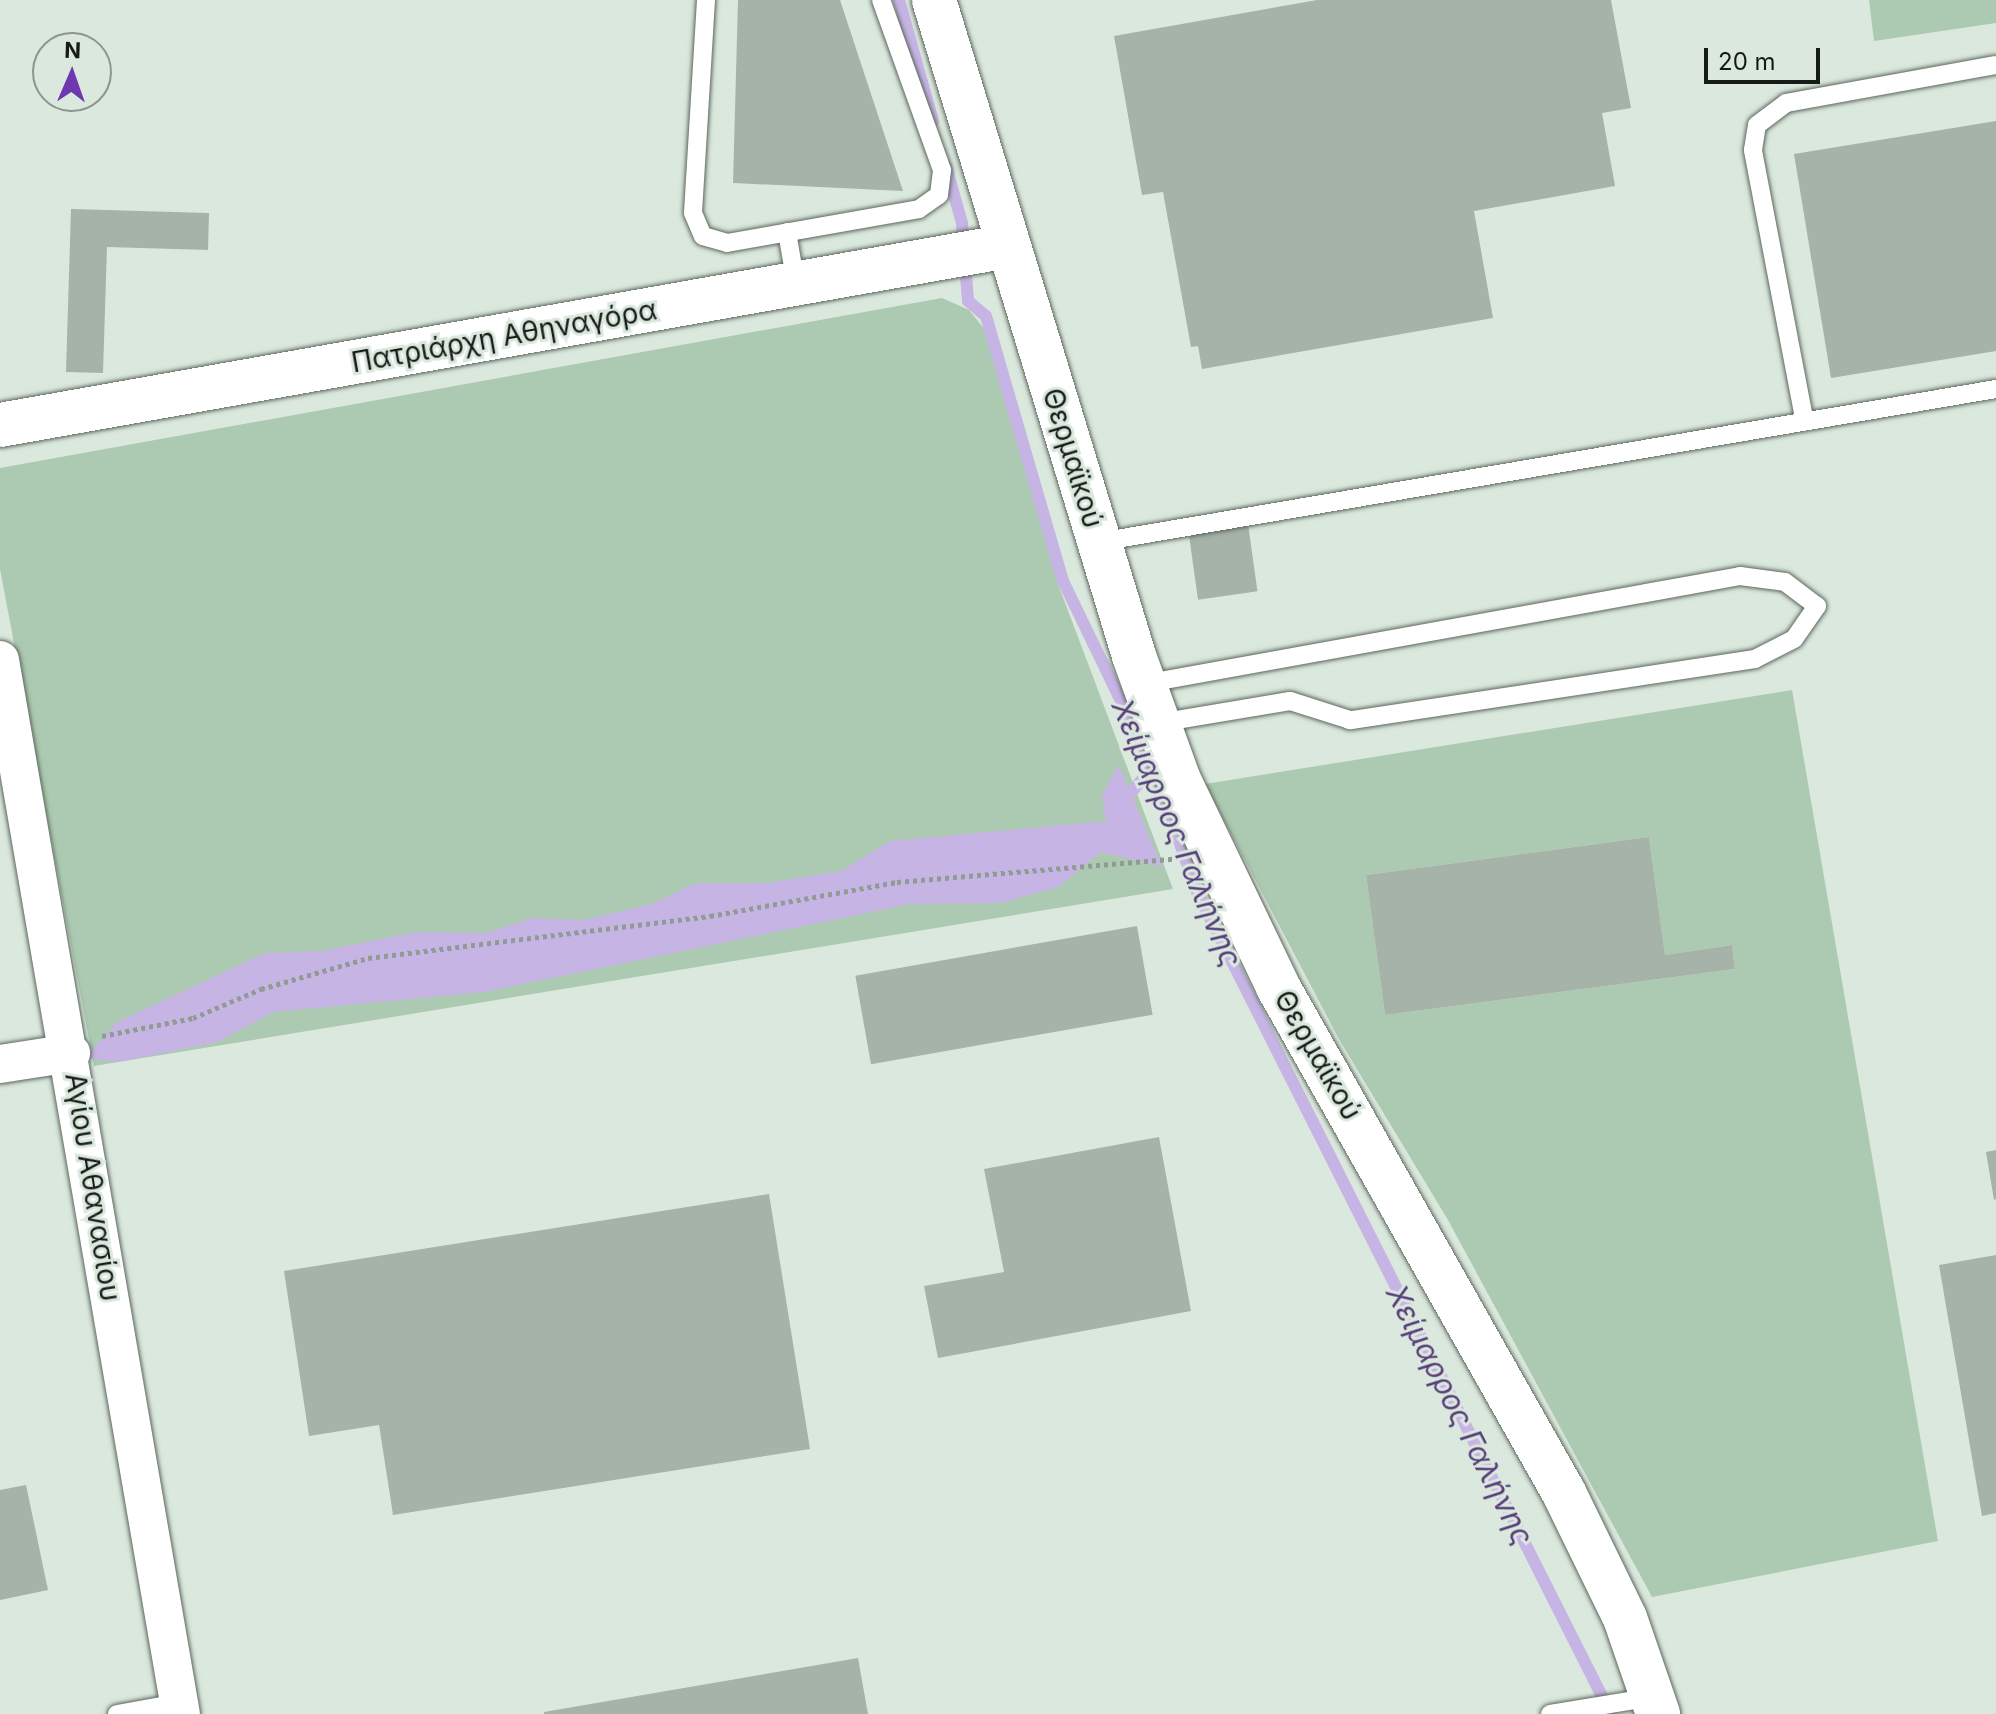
<!DOCTYPE html>
<html>
<head>
<meta charset="utf-8">
<style>
  body { margin:0 }
  #map { position:relative; width:1996px; height:1714px; overflow:hidden; background:#dbe8dd; font-family:Inter,sans-serif }
  div>[style] { position:absolute }
  [style*='--x'] { left:calc(var(--x)*1px); top:calc(var(--y)*1px); width:calc(var(--w)*1px); rotate:calc(var(--a)*1deg) }
  .green>* { inset:0; background:#accab1 }
  .water>* { inset:0; background:#c6b4e5 }
  .stream>* { height:12px; margin:-6px; padding:0 6px; transform-origin:6px; border-radius:6px; background:#c6b4e5 }
  .building>* { inset:0; background:#a6b3a8; transform-origin:0 0 }
  .path>* { height:5px; margin-top:-2.5px; transform-origin:0; background:repeating-linear-gradient(90deg,#919b93 0 4px,transparent 0 8px) }
  .roads { filter:drop-shadow(0 0 2px #5c675d) drop-shadow(0 0 2px #5c675d) }
  .lane>* { height:18px; margin:-9px; padding:0 9px; transform-origin:9px; border-radius:9px; background:#fff }
  .street>* { height:38px; margin:-19px; padding:0 19px; transform-origin:19px; border-radius:19px; background:#fff }
  .secondary>* { height:44px; margin:-22px; padding:0 22px; transform-origin:22px; border-radius:22px; background:#fff }
  span { translate:-50% -50%; white-space:nowrap; text-align:center; line-height:1.15; -webkit-text-stroke:6px #dbe8dd; paint-order:stroke }
  .street-label { font-size:28px; color:#161b17 }
  .water-label { font-size:30px; color:#573e7a; font-style:italic }
  .north { position:absolute; left:32px; top:32px; width:80px; height:80px; box-sizing:border-box; background:#dbe8dd; border:2px solid #8c968e; border-radius:50%; rotate:2deg; font-size:22px; font-weight:700; line-height:32px; text-align:center; color:#161b17 }
  .north::after { content:''; display:block; margin:auto; width:28px; height:36px; background:#6f38ae; clip-path:polygon(50% 0,100% 100%,50% 72%,0 100%) }
  .scale { position:absolute; left:1704px; top:48px; width:116px; height:36px; box-sizing:border-box; border:4px solid #161b17; border-top:0; padding-left:10px; font-size:24px; line-height:28px; white-space:nowrap; color:#161b17; -webkit-text-stroke:6px #dbe8dd; paint-order:stroke }
</style>
</head>
<body>
<div id="map">
  <div class="green">
    <div style="clip-path:polygon(1869px 0,1996px 0,1996px 23px,1874px 41px)"></div>
    <div style="clip-path:polygon(942px 298px,969px 310px,986px 331px,1058px 584px,1173px 889px,94px 1066px,0 569px,0 468px)"></div>
    <div style="clip-path:polygon(evenodd,1792px 690px,1938px 1541px,1652px 1597px,1448px 1220px,1340px 1041px,1205px 784px,1792px 690px,1649px 837px,1665px 955px,1732px 945px,1735px 969px,1385px 1015px,1366px 875px,1649px 837px)"></div>
  </div>
  <div class="water">
    <div style="clip-path:polygon(1119px 765px,1162px 867px,1101px 852px,1058px 887px,1001px 903px,910px 904px,484px 992px,273px 1012px,218px 1042px,118px 1062px,85px 1058px,117px 1022px,265px 953px,321px 951px,416px 932px,486px 933px,532px 918px,583px 920px,652px 904px,696px 883px,767px 883px,841px 871px,890px 841px,1106px 821px,1102px 795px)"></div>
  </div>
  <div class="stream">
    <div style="--x:899;--y:0;--w:126;--a:74.3"></div>
    <div style="--x:946;--y:166;--w:59;--a:74.3"></div>
    <div style="--x:962;--y:223;--w:78;--a:85.6"></div>
    <div style="--x:968;--y:301;--w:23;--a:40"></div>
    <div style="--x:986;--y:316;--w:276;--a:73.8"></div>
    <div style="--x:1063;--y:581;--w:204;--a:64.2"></div>
    <div style="--x:1160;--y:786;--w:112;--a:70.8"></div>
    <div style="--x:1197;--y:892;--w:920;--a:63.27"></div>
    <div style="--x:1121;--y:804;--w:49;--a:-49.1"></div>
  </div>
  <div class="building">
    <div style="clip-path:polygon(738px 0,840px 0,903px 191px,733px 183px)"></div>
    <div style="clip-path:polygon(1317px 0,1611px 0,1631px 108px,1602px 113px,1615px 186px,1474px 211px,1493px 318px,1202px 369px,1198px 346px,1191px 347px,1163px 192px,1142px 195px,1114px 36px)"></div>
    <div style="clip-path:polygon(1996px 121px,1996px 351px,1831px 378px,1794px 154px)"></div>
    <div style="clip-path:polygon(71px 209px,209px 213px,208px 250px,107px 247px,103px 373px,66px 372px)"></div>
    <div style="left:1248px;top:524px;width:68px;height:60px;rotate:82deg"></div>
    <div style="clip-path:polygon(1649px 837px,1665px 955px,1732px 945px,1735px 969px,1385px 1015px,1366px 875px)"></div>
    <div style="left:1137px;top:926px;width:90px;height:286px;rotate:80deg"></div>
    <div style="clip-path:polygon(1159px 1137px,1191px 1311px,938px 1358px,924px 1286px,1004px 1272px,984px 1169px)"></div>
    <div style="clip-path:polygon(1996px 1150px,1996px 1199px,1994px 1200px,1986px 1152px)"></div>
    <div style="clip-path:polygon(769px 1194px,810px 1449px,393px 1515px,379px 1425px,309px 1436px,284px 1271px)"></div>
    <div style="clip-path:polygon(1996px 1255px,1996px 1513px,1982px 1516px,1939px 1265px)"></div>
    <div style="clip-path:polygon(26px 1485px,48px 1590px,0 1600px,0 1490px)"></div>
    <div style="clip-path:polygon(858px 1658px,868px 1714px,544px 1714px,544px 1712px)"></div>
  </div>
  <div class="path">
    <div style="--x:102;--y:1036;--w:93;--a:-11.2"></div>
    <div style="--x:193;--y:1018;--w:74;--a:-23.1"></div>
    <div style="--x:261;--y:989;--w:111;--a:-16.2"></div>
    <div style="--x:368;--y:958;--w:345;--a:-7"></div>
    <div style="--x:710;--y:916;--w:190;--a:-10.3"></div>
    <div style="--x:897;--y:882;--w:277;--a:-4.8"></div>
  </div>
  <div class="roads">
    <div class="lane">
      <div style="--x:706;--y:0;--w:213;--a:93.5"></div>
      <div style="--x:693;--y:213;--w:25;--a:67"></div>
      <div style="--x:703;--y:236;--w:25;--a:16"></div>
      <div style="--x:727;--y:243;--w:195;--a:-10"></div>
      <div style="--x:919;--y:209;--w:24;--a:-35"></div>
      <div style="--x:939;--y:195;--w:25;--a:-83"></div>
      <div style="--x:942;--y:170;--w:181;--a:-109.7"></div>
      <div style="--x:787;--y:232;--w:53;--a:80.2"></div>
      <div style="--x:1804;--y:418;--w:273;--a:-100.8"></div>
      <div style="--x:1753;--y:150;--w:25;--a:-81"></div>
      <div style="--x:1757;--y:125;--w:36;--a:-37"></div>
      <div style="--x:1786;--y:103;--w:213;--a:-10.3"></div>
      <div style="--x:1099;--y:542;--w:910;--a:-9.68"></div>
      <div style="--x:1143;--y:684;--w:607;--a:-10.25"></div>
      <div style="--x:1740;--y:576;--w:45;--a:7.6"></div>
      <div style="--x:1785;--y:582;--w:40;--a:37"></div>
      <div style="--x:1817;--y:606;--w:40;--a:124.9"></div>
      <div style="--x:1794;--y:639;--w:44;--a:152.9"></div>
      <div style="--x:1755;--y:659;--w:410;--a:171.4"></div>
      <div style="--x:1350;--y:720;--w:63;--a:-162.4"></div>
      <div style="--x:1290;--y:701;--w:134;--a:170.5"></div>
      <div style="--x:117;--y:1714;--w:63;--a:-10.1"></div>
      <div style="--x:1550;--y:1714;--w:104;--a:-9.4"></div>
    </div>
    <div class="street">
      <div style="--x:0;--y:660;--w:1069;--a:80.26"></div>
      <div style="--x:0;--y:1064;--w:72;--a:-8.8"></div>
    </div>
    <div class="secondary">
      <div style="--x:934;--y:0;--w:686;--a:73.04"></div>
      <div style="--x:1134;--y:656;--w:132;--a:70.1"></div>
      <div style="--x:1179;--y:780;--w:229;--a:64.4"></div>
      <div style="--x:1278;--y:987;--w:581;--a:60.52"></div>
      <div style="--x:1564;--y:1493;--w:139;--a:64"></div>
      <div style="--x:1625;--y:1618;--w:102;--a:71"></div>
      <div style="--x:0;--y:425;--w:1024;--a:-10.07"></div>
    </div>
  </div>
  <div class="street-label">
    <span style="left:504px;top:336px;rotate:-10deg">Πατριάρχη Αθηναγόρα</span>
    <span style="left:1073px;top:458px;rotate:73deg">Θερμαϊκού</span>
    <span style="left:1318px;top:1055px;rotate:60deg">Θερμαϊκού</span>
    <span style="left:93px;top:1187px;rotate:81deg">Αγίου Αθανασίου</span>
  </div>
  <div class="water-label">
    <span style="left:1177px;top:833px;rotate:67deg">Χείμαρρος Γαλήνης</span>
    <span style="left:1460px;top:1415px;rotate:63deg">Χείμαρρος Γαλήνης</span>
  </div>
  <div class="north">N</div>
  <div class="scale">20 m</div>
</div>
</body>
</html>
